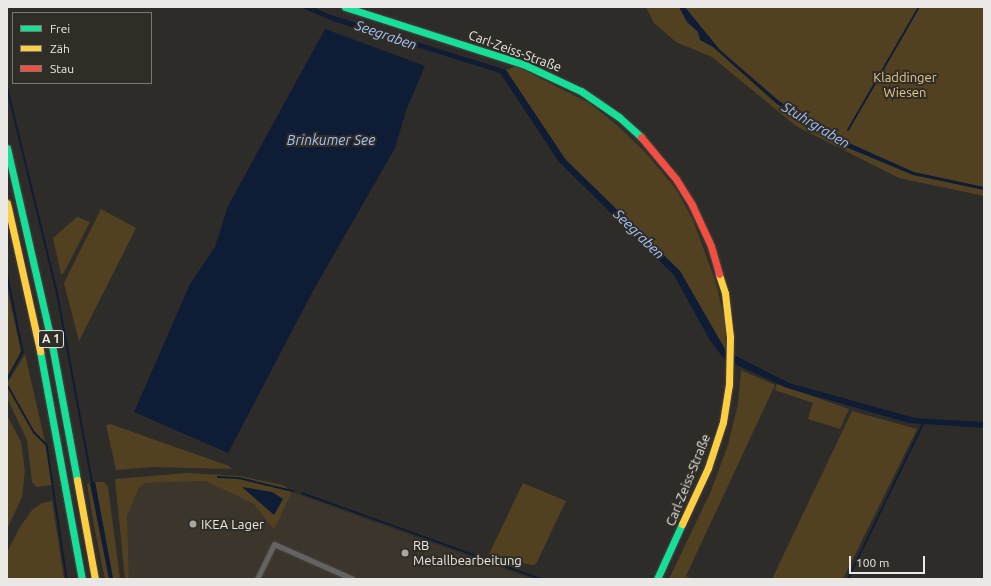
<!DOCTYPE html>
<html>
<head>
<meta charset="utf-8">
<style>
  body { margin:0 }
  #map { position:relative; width:991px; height:586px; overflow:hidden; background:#2e2c29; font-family:Ubuntu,sans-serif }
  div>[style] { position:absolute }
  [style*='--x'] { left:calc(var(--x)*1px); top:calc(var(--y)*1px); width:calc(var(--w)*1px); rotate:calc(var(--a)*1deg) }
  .built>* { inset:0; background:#3b352b }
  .green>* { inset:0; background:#514120 }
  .water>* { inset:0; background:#0f1c35 }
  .stream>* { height:1.5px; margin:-0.75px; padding:0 0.75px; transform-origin:0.75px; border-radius:0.75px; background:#0f1c35 }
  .roads { filter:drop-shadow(0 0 1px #484745) drop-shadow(0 0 1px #484745) }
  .street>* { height:5px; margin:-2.5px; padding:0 2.5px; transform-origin:2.5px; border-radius:2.5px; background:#646361 }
  .fast>* { height:7px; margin:-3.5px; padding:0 3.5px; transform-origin:3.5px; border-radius:3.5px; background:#16e098 }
  .slow>* { height:7px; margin:-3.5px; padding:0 3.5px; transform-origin:3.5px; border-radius:3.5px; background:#ffcf43 }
  .jam>* { height:7px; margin:-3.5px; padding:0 3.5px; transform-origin:3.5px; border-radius:3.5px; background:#f24e42 }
  .dots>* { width:11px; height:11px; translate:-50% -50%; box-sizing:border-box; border:2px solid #302d27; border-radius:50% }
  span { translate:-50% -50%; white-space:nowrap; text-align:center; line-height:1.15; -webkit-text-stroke:4px #302d27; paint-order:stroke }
  .shield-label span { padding:1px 3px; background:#302d27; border:1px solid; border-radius:3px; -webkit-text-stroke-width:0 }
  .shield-label { font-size:12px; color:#eae8e4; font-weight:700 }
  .street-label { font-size:13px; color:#eae8e4 }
  .park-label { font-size:13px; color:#e9c889 }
  .poi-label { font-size:13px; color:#eae8e4 }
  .left { translate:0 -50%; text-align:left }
  .water-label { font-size:14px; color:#a5c3fd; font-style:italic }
  .frame { position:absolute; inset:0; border:8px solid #eae8e4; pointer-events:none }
  .legend { position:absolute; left:12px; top:12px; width:140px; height:72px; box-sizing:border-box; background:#302d27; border:1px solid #7a7873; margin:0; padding:5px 7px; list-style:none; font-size:12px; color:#eae8e4 }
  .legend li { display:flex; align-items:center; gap:8px; height:20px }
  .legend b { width:20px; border:1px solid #7a7873 }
  .scale { position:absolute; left:849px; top:556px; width:76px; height:18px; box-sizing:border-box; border:2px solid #eae8e4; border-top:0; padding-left:5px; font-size:12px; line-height:14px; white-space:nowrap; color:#eae8e4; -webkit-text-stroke:3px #302d27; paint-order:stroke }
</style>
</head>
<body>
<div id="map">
  <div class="built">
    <div style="clip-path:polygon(205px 481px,254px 504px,274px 530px,292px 492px,532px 579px,129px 579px,127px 516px,139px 488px,145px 483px)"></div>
  </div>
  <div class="green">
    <div style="clip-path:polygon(646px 7px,984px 7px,984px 196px,899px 178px,796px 126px,712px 57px,676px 42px,654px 23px)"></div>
    <div style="clip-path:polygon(516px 66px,589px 103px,617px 125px,645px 152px,676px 189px,693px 220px,715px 280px,725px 320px,726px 351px,680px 271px,566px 160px,556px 148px,506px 70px)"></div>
    <div style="clip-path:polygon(101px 209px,136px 228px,79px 341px,64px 283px)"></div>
    <div style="clip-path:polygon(77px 217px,90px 222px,63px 274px,61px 274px,53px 238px)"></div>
    <div style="clip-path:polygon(7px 288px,21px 351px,7px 378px)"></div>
    <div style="clip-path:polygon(25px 354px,46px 446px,52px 485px,42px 486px,37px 487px,32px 482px,27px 440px,7px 398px,7px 384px)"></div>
    <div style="clip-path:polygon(741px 370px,775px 385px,686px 576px,692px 579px,669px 579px,711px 491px,728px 445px,738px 404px)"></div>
    <div style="clip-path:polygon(777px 384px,849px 409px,840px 429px,808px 419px,813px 403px,775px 390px)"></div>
    <div style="clip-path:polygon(852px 411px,917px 429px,843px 579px,772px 579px)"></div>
    <div style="clip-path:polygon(7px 415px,21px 442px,25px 471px,22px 497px,7px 529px)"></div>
    <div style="clip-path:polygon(110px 424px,229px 466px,232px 469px,153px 467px,116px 470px,106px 425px)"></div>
    <div style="clip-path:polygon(186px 473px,240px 476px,283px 485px,292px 492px,274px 530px,254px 504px,205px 481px,145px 483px,139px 488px,127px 516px,129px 579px,125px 579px,115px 479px)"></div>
    <div style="clip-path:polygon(95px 482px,104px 482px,108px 487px,120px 579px,113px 579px)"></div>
    <div style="clip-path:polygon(90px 483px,107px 563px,109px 579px,105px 579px,94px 526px,87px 484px)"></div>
    <div style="clip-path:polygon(523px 483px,566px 501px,536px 564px,531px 565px,489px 554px)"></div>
    <div style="clip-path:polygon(52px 501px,64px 579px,7px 579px,7px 552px,20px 527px,32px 510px,42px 503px)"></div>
  </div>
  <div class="water">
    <div style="clip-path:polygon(300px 7px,313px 7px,328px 14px,506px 70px,566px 160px,680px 271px,726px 351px,789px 383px,915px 418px,984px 422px,984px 428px,909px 423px,787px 388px,724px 359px,709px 339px,674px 275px,559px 162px,500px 73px,333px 21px)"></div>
    <div style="clip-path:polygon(679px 7px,685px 7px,720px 50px,779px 101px,831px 135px,914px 172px,984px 187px,984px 190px,913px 175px,841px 145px,777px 104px,713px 47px,700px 40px,698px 32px,687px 22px)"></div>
    <div style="clip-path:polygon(325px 29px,425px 66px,407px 108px,395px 148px,313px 291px,228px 453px,134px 412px,190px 284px,215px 247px,228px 206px)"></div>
    <div style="clip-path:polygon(95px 482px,110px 562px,113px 579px,109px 579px,90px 483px)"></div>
    <div style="clip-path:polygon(242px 487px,272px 492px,283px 499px,274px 515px)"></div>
  </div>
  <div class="stream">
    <div style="--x:7;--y:86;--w:216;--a:76.3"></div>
    <div style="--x:58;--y:296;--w:192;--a:79.5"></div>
    <div style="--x:848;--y:130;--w:142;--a:-60"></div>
    <div style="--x:7;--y:272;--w:82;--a:78.7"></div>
    <div style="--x:23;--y:352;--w:33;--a:119"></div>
    <div style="--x:7;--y:384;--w:55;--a:60.6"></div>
    <div style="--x:34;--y:432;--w:18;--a:45"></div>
    <div style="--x:47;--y:445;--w:135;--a:81.5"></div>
    <div style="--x:218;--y:477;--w:21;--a:3"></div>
    <div style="--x:239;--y:478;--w:56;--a:13.5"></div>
    <div style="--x:302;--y:493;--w:254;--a:19.8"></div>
    <div style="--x:848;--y:579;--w:172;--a:-64.2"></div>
  </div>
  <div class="roads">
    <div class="street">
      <div style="--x:257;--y:579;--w:39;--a:-64"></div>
      <div style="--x:274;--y:544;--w:86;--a:23.9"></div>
    </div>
    <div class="fast">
      <div style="--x:345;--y:7;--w:187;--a:17.8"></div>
      <div style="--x:523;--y:64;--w:64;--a:25"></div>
      <div style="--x:581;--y:91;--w:46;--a:34.4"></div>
      <div style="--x:619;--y:117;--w:30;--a:42"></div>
      <div style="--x:7;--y:148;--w:202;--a:77.1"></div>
      <div style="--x:52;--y:345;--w:137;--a:79.5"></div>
      <div style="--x:40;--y:351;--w:232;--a:79.6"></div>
      <div style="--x:657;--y:579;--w:60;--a:-65.6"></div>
    </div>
    <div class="slow">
      <div style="--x:7;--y:203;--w:152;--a:77.4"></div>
      <div style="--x:77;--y:480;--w:101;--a:79.7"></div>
      <div style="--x:682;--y:524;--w:62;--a:-65.1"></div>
      <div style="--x:708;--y:468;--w:48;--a:-71.9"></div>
      <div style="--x:723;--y:422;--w:37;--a:-81"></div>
      <div style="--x:729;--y:385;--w:48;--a:-88.8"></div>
      <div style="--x:730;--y:337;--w:44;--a:-96.5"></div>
      <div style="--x:725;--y:293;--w:20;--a:-108"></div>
    </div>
    <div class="jam">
      <div style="--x:641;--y:137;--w:55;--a:50.2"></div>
      <div style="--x:676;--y:179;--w:31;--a:58"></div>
      <div style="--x:692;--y:205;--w:45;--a:65.1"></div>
      <div style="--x:711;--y:246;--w:29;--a:74"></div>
    </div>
  </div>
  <div class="dots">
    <div style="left:193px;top:524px;background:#a8a6a3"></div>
    <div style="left:405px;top:553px;background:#a8a6a3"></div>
  </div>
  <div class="shield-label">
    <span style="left:51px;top:339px">A 1</span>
  </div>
  <div class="street-label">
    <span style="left:515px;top:51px;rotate:20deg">Carl-Zeiss-Straße</span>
    <span style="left:688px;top:480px;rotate:-68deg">Carl-Zeiss-Straße</span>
  </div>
  <div class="park-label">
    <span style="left:905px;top:85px">Kladdinger<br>Wiesen</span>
  </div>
  <div class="poi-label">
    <span class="left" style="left:201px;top:524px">IKEA Lager</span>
    <span class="left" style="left:413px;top:553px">RB<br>Metallbearbeitung</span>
  </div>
  <div class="water-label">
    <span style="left:386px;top:35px;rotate:19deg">Seegraben</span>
    <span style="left:816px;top:125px;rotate:31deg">Stuhrgraben</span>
    <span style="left:331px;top:140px">Brinkumer See</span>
    <span style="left:639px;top:234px;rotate:44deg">Seegraben</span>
  </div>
  <div class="frame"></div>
  <ul class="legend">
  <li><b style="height:5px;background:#16e098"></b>Frei</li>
  <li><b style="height:5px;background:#ffcf43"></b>Zäh</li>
  <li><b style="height:5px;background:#f24e42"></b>Stau</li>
  </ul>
  <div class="scale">100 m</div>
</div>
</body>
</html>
